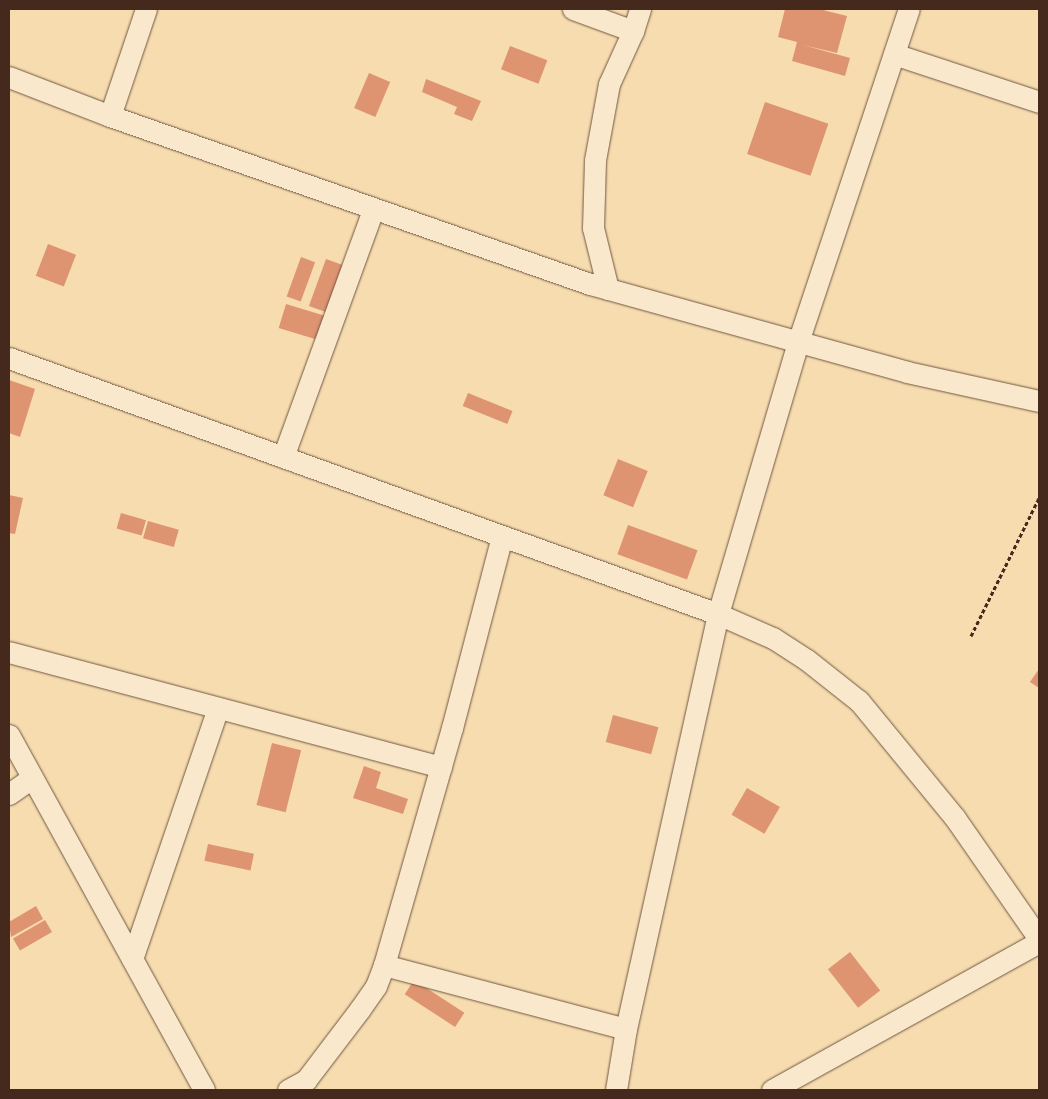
<!DOCTYPE html>
<html>
<head>
<meta charset="utf-8">
<style>
  body { margin:0 }
  #map { position:relative; width:1048px; height:1099px; overflow:hidden; background:#f6dcaf; font-family:"Libre Caslon Text",serif }
  div>[style] { position:absolute }
  [style*='--x'] { left:calc(var(--x)*1px); top:calc(var(--y)*1px); width:calc(var(--w)*1px); rotate:calc(var(--a)*1deg) }
  .building>* { inset:0; background:#de9371; transform-origin:0 0 }
  .path>* { height:3px; margin-top:-1.5px; transform-origin:0; background:repeating-linear-gradient(90deg,#45291c 0 4px,transparent 0 6.5px) }
  .roads { filter:drop-shadow(0 0 1px #715641) drop-shadow(0 0 1px #715641) }
  .minor>* { height:21px; margin:-10.5px; padding:0 10.5px; transform-origin:10.5px; border-radius:10.5px; background:#f9e8cb }
  span { translate:-50% -50%; white-space:nowrap; text-align:center; line-height:1.15; -webkit-text-stroke:4px #f9e8cb; paint-order:stroke }
  .frame { position:absolute; inset:0; border:10px solid #45291c; pointer-events:none }
</style>
</head>
<body>
<div id="map">
  <div class="building">
    <div style="clip-path:polygon(785px 9px,819px 9px,847px 16px,837px 53px,803px 45px,850px 58px,845px 76px,792px 61px,797px 42px,778px 37px)"></div>
    <div style="left:510px;top:46px;width:40px;height:25px;rotate:21deg"></div>
    <div style="left:369px;top:73px;width:23px;height:38px;rotate:23deg"></div>
    <div style="clip-path:polygon(426px 79px,481px 101px,472px 121px,454px 114px,457px 107px,422px 92px)"></div>
    <div style="left:765px;top:102px;width:67px;height:55px;rotate:19deg"></div>
    <div style="left:48px;top:244px;width:30px;height:34px;rotate:21deg"></div>
    <div style="left:301px;top:257px;width:15px;height:42px;rotate:20deg"></div>
    <div style="left:326px;top:259px;width:20px;height:50px;rotate:20deg"></div>
    <div style="left:286px;top:304px;width:44px;height:25px;rotate:17deg"></div>
    <div style="clip-path:polygon(9px 380px,35px 389px,20px 437px,9px 433px)"></div>
    <div style="left:468px;top:393px;width:48px;height:14px;rotate:22deg"></div>
    <div style="left:618px;top:459px;width:32px;height:39px;rotate:22deg"></div>
    <div style="clip-path:polygon(9px 495px,23px 498px,15px 534px,9px 533px)"></div>
    <div style="left:121px;top:513px;width:26px;height:16px;rotate:16deg"></div>
    <div style="left:148px;top:521px;width:32px;height:18px;rotate:16deg"></div>
    <div style="left:628px;top:525px;width:74px;height:31px;rotate:20deg"></div>
    <div style="clip-path:polygon(1039px 669px,1039px 688px,1030px 682px)"></div>
    <div style="left:613px;top:715px;width:47px;height:28px;rotate:15deg"></div>
    <div style="left:272px;top:743px;width:30px;height:64px;rotate:14deg"></div>
    <div style="clip-path:polygon(364px 766px,381px 772px,376px 788px,408px 799px,403px 814px,353px 798px)"></div>
    <div style="left:747px;top:788px;width:38px;height:31px;rotate:30deg"></div>
    <div style="left:208px;top:844px;width:47px;height:17px;rotate:12deg"></div>
    <div style="clip-path:polygon(36px 906px,43px 919px,11px 937px,9px 922px)"></div>
    <div style="left:45px;top:920px;width:14px;height:37px;rotate:60deg"></div>
    <div style="left:850px;top:952px;width:49px;height:28px;rotate:52deg"></div>
    <div style="left:414px;top:980px;width:60px;height:17px;rotate:33deg"></div>
  </div>
  <div class="path">
    <div style="--x:971;--y:636;--w:154;--a:-63.8"></div>
  </div>
  <div class="roads">
    <div class="minor">
      <div style="--x:573;--y:9;--w:64;--a:20.1"></div>
      <div style="--x:894;--y:54;--w:153;--a:18.3"></div>
      <div style="--x:9;--y:77;--w:108;--a:21.1"></div>
      <div style="--x:110;--y:116;--w:509;--a:19.29"></div>
      <div style="--x:590;--y:284;--w:329;--a:15.5"></div>
      <div style="--x:907;--y:372;--w:135;--a:12.4"></div>
      <div style="--x:110;--y:116;--w:113;--a:-71.4"></div>
      <div style="--x:608;--y:289;--w:63;--a:-103.8"></div>
      <div style="--x:593;--y:228;--w:68;--a:-88.3"></div>
      <div style="--x:595;--y:160;--w:77;--a:-79.6"></div>
      <div style="--x:609;--y:84;--w:58;--a:-65.6"></div>
      <div style="--x:633;--y:31;--w:23;--a:-72"></div>
      <div style="--x:9;--y:358;--w:754;--a:19.85"></div>
      <div style="--x:718;--y:614;--w:60;--a:23.6"></div>
      <div style="--x:773;--y:638;--w:40;--a:32.9"></div>
      <div style="--x:807;--y:660;--w:66;--a:38.3"></div>
      <div style="--x:859;--y:701;--w:151;--a:50.6"></div>
      <div style="--x:955;--y:818;--w:147;--a:55.2"></div>
      <div style="--x:283;--y:457;--w:263;--a:-70"></div>
      <div style="--x:9;--y:652;--w:447;--a:14.9"></div>
      <div style="--x:9;--y:735;--w:405;--a:61.2"></div>
      <div style="--x:9;--y:794;--w:28;--a:-35"></div>
      <div style="--x:132;--y:959;--w:265;--a:-71.1"></div>
      <div style="--x:384;--y:965;--w:250;--a:14.8"></div>
      <div style="--x:288;--y:1090;--w:21;--a:-29"></div>
      <div style="--x:306;--y:1080;--w:89;--a:-52.7"></div>
      <div style="--x:360;--y:1009;--w:28;--a:-55"></div>
      <div style="--x:376;--y:986;--w:22;--a:-69"></div>
      <div style="--x:384;--y:965;--w:247;--a:-74"></div>
      <div style="--x:452;--y:728;--w:198;--a:-75.4"></div>
      <div style="--x:616;--y:1090;--w:62;--a:-80.7"></div>
      <div style="--x:626;--y:1029;--w:425;--a:-77.5"></div>
      <div style="--x:718;--y:614;--w:284;--a:-73.6"></div>
      <div style="--x:798;--y:342;--w:351;--a:-71.6"></div>
      <div style="--x:772;--y:1090;--w:305;--a:-29"></div>
    </div>
  </div>
  <div class="frame"></div>
</div>
</body>
</html>
